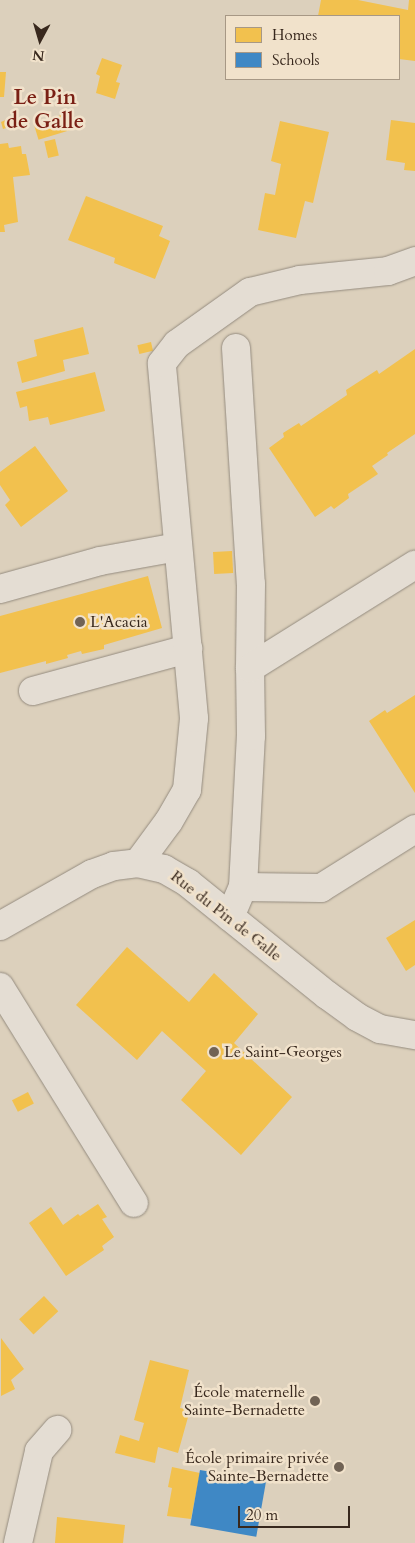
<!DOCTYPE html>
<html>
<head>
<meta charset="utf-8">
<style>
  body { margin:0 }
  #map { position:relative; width:415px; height:1543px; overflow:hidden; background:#dcd0bc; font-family:Cardo,serif }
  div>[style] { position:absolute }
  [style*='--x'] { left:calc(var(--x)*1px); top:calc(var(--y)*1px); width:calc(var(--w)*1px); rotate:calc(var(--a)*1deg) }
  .homes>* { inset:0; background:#f2c14e; transform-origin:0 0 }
  .schools>* { inset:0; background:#3f88c5; transform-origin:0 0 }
  .roads { filter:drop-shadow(0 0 1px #948b7f) drop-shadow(0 0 1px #948b7f) }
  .minor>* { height:28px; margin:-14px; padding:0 14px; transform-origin:14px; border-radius:14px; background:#e4ddd3 }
  .dots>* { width:14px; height:14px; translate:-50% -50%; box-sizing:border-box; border:2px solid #f1e2cb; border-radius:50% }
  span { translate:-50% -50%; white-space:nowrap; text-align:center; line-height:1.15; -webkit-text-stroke:5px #f1e2cb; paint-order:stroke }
  .poi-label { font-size:16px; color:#38281d }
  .left { translate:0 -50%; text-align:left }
  .right { translate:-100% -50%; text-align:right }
  .street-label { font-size:16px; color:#38281d }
  .district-label { font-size:21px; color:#7a1f14; font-weight:700 }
  .legend { position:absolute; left:225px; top:15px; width:175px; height:65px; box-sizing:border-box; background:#f1e2cb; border:1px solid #a79885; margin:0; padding:6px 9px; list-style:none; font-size:15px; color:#38281d }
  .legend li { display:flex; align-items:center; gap:10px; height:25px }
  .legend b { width:25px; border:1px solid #a79885 }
  .north { position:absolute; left:15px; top:15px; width:50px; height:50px; -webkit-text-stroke:4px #f1e2cb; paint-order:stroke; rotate:186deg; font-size:14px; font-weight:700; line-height:20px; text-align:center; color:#38281d }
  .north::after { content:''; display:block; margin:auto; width:18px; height:22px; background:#38281d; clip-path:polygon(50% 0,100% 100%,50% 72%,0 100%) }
  .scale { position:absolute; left:238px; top:1506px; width:112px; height:22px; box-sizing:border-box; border:2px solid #38281d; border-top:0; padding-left:6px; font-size:15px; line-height:18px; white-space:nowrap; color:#38281d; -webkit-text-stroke:4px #f1e2cb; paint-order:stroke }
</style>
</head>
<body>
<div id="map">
  <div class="homes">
    <div style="clip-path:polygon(321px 0,358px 0,408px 10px,409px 0,415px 0,415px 61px,399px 59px,399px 16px,318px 16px)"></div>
    <div style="clip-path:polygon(102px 58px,122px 65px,116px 82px,120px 83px,115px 99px,96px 93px,100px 76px,96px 74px)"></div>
    <div style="clip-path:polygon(0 72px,6px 72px,4px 97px,0 97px)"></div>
    <div style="left:68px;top:113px;width:17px;height:36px;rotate:73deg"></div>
    <div style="clip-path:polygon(10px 118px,12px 126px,3px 129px,1px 122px)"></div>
    <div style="clip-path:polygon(391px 120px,415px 123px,415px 171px,404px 170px,405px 163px,386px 160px)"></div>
    <div style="clip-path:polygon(280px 121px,329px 132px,313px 203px,305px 201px,296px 238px,258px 230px,265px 193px,275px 195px,281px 164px,271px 161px)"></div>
    <div style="left:55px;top:139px;width:17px;height:11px;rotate:77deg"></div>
    <div style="clip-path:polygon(8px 143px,9px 148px,21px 146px,22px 154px,26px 154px,30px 175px,13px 177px,18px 222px,4px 225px,5px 232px,0 232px,0 144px)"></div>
    <div style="clip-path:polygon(86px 196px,163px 226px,159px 236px,170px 241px,155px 279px,114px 263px,115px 258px,68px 240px)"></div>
    <div style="clip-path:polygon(83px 327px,89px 354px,63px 360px,65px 371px,22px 383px,17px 362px,37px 356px,34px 340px)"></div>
    <div style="left:151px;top:342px;width:9px;height:14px;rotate:77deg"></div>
    <div style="clip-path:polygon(415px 349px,415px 434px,387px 453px,388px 455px,372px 466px,378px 474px,348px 494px,349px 498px,334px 509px,331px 506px,315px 517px,269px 448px,284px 437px,283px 433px,299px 423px,301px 426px,347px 395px,346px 390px,377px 370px,379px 374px)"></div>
    <div style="clip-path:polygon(95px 372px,105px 411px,50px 425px,48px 417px,29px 421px,27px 406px,20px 408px,16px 392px)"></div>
    <div style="clip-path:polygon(35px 446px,68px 491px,21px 527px,5px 505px,10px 500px,0 485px,0 472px)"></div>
    <div style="left:232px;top:551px;width:22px;height:19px;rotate:87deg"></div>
    <div style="clip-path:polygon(148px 576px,162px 628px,104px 645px,104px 649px,82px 654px,81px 651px,67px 655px,68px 658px,46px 664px,46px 661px,0 673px,0 616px)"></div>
    <div style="clip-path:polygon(415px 695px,415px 793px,369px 721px,385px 710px,387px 713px)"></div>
    <div style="clip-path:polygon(415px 920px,415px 965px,406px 971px,386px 938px)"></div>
    <div style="clip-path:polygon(127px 947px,189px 1002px,214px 973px,258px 1014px,234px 1043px,292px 1097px,241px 1155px,181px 1100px,206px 1071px,162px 1031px,137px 1060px,76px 1005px)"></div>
    <div style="left:28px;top:1092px;width:13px;height:18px;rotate:63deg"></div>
    <div style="clip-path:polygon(98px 1204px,107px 1217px,102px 1219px,114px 1237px,102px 1246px,104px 1250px,66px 1276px,29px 1223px,51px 1207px,63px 1225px,78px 1214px,80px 1216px)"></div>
    <div style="left:44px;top:1296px;width:21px;height:34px;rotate:47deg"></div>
    <div style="clip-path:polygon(1px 1338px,24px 1369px,11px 1380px,15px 1389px,1px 1396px)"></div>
    <div style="clip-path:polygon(150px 1360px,189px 1370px,180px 1408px,190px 1410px,178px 1453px,158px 1447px,155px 1463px,115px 1453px,120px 1435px,139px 1441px,144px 1423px,134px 1420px)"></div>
    <div style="clip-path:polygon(172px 1467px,200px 1473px,191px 1519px,167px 1516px,172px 1488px,168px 1487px)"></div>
    <div style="clip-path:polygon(57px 1517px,125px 1525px,123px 1543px,55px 1543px)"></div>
  </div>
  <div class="schools">
    <div style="left:200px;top:1470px;width:67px;height:56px;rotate:10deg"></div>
  </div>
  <div class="roads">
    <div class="minor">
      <div style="--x:236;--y:348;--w:236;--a:86.4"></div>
      <div style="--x:251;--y:584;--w:84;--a:90.7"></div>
      <div style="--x:0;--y:589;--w:104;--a:-15.6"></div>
      <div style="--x:100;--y:561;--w:79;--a:-10.2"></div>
      <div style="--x:33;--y:691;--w:161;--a:-15.2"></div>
      <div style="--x:138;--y:863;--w:52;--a:-53.6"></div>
      <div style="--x:169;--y:821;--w:36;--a:-60"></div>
      <div style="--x:187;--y:790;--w:72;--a:-84.4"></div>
      <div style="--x:194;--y:718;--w:356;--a:-95.2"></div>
      <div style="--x:162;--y:363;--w:24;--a:-52"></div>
      <div style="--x:177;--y:344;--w:90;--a:-35.5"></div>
      <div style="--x:250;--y:292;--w:51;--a:-13.5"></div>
      <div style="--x:300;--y:280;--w:88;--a:-5.8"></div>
      <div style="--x:388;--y:271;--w:29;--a:-20"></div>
      <div style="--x:243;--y:887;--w:78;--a:0.7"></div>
      <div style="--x:321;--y:888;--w:111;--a:-32.1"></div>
      <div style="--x:230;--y:917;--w:33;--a:-67"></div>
      <div style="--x:243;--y:887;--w:151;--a:-87"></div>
      <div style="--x:251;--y:736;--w:68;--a:-90.8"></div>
      <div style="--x:250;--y:668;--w:195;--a:-32"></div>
      <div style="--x:0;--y:926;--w:106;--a:-29.5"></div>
      <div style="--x:92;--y:874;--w:23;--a:-20"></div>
      <div style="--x:114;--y:866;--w:24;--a:-7"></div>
      <div style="--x:138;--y:863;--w:27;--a:13"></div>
      <div style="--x:164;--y:869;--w:28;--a:30"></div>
      <div style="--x:188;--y:883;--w:179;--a:38.9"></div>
      <div style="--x:327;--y:995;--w:37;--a:36"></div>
      <div style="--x:357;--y:1017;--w:26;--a:28"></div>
      <div style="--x:380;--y:1029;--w:36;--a:10"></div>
      <div style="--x:0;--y:987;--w:254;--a:58.2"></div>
      <div style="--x:18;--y:1543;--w:94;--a:-77.1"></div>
      <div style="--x:39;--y:1451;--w:28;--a:-49"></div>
    </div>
  </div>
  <div class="dots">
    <div style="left:80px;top:622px;background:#716355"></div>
    <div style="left:214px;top:1052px;background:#716355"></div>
    <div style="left:315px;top:1401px;background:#716355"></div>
    <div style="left:339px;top:1467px;background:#716355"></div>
  </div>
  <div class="poi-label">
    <span class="left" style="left:90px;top:622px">L'Acacia</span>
    <span class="left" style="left:224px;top:1052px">Le Saint-Georges</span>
    <span class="right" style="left:305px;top:1401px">École maternelle<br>Sainte-Bernadette</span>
    <span class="right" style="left:329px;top:1467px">École primaire privée<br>Sainte-Bernadette</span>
  </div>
  <div class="street-label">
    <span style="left:226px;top:916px;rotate:38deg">Rue du Pin de Galle</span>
  </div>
  <div class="district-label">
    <span style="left:45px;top:110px">Le Pin<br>de Galle</span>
  </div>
  <ul class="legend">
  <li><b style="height:14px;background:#f2c14e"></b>Homes</li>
  <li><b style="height:14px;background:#3f88c5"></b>Schools</li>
  </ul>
  <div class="north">N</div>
  <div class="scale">20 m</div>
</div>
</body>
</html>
